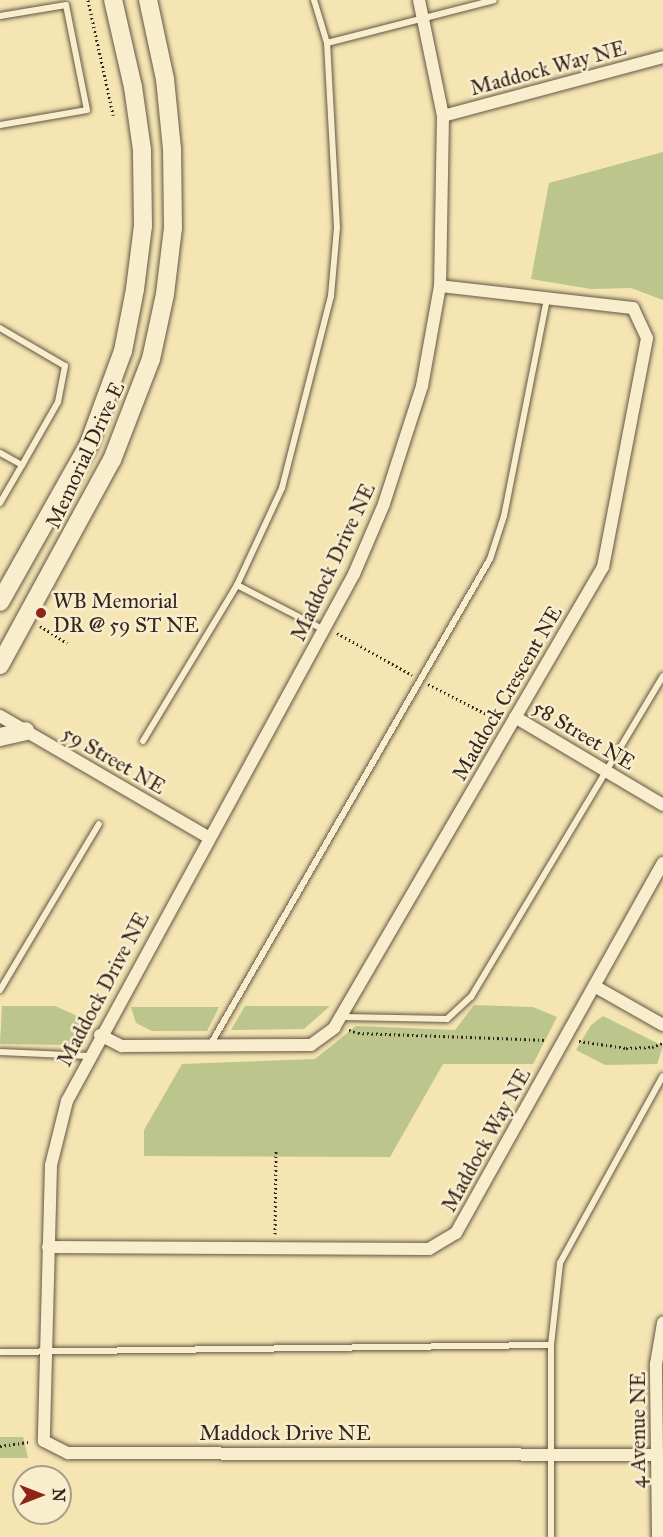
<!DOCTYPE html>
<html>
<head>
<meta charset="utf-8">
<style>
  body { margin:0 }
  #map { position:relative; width:663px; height:1537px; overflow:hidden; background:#f4e5b3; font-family:"IM FELL Great Primer",serif }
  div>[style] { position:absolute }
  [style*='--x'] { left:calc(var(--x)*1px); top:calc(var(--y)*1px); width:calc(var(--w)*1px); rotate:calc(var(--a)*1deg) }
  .green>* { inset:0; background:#bbc58c }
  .path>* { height:3px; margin-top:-1.5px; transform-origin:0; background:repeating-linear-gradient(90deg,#35261f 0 1.5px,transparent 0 4.5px) }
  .roads { filter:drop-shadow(0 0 2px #655644) drop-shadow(0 0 2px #655644) }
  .lane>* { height:6px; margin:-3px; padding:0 3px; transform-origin:3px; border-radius:3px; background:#f8eece }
  .street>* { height:12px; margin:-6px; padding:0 6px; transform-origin:6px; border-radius:6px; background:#f8eece }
  .secondary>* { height:18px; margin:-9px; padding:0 9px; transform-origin:9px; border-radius:9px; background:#f8eece }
  .dots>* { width:16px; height:16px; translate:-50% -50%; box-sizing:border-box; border:3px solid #f8eece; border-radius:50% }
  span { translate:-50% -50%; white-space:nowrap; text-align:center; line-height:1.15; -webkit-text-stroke:5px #f8eece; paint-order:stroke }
  .street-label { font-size:21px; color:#35261f }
  .poi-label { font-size:21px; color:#35261f }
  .left { translate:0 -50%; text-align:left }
  .north { position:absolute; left:12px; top:1465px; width:60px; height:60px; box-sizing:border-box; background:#f8eece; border:2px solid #aa9e88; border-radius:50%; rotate:90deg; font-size:16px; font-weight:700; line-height:24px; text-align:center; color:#35261f }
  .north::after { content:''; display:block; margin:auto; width:21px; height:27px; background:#8f2418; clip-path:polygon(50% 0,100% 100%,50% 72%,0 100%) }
</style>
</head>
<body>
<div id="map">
  <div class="green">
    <div style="clip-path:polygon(663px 152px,663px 300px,631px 288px,591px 289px,531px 279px,549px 183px)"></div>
    <div style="clip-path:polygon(474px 1005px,533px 1007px,557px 1017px,533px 1064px,443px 1064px,390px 1157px,144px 1156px,144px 1130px,182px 1064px,315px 1059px,356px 1026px,455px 1030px)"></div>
    <div style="clip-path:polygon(2px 1006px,55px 1006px,84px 1019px,70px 1045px,0 1044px)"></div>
    <div style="clip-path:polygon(245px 1006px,330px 1006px,304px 1029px,231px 1030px)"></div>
    <div style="clip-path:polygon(131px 1007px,219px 1007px,207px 1031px,152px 1031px,136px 1023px)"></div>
    <div style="clip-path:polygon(603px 1016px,663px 1046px,657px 1064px,605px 1065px,576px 1050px,591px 1025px)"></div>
    <div style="clip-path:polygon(0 1437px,23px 1437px,28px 1458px,0 1458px)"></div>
  </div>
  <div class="path">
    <div style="--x:88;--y:0;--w:118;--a:77.7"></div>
    <div style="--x:40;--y:626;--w:32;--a:32"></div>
    <div style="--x:337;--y:633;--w:86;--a:29.2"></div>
    <div style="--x:428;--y:684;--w:81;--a:27.2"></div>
    <div style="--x:349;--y:1030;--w:9;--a:18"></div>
    <div style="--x:358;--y:1033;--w:189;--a:2.1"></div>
    <div style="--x:579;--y:1041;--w:48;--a:8.5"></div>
    <div style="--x:626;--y:1048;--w:26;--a:-2"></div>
    <div style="--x:652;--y:1047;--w:12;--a:-20"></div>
    <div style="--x:275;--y:1234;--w:83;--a:-89.3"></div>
    <div style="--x:0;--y:1446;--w:30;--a:-8"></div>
  </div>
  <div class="roads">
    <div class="lane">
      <div style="--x:0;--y:16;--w:67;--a:-9.5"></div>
      <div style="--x:66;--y:5;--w:107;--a:78.7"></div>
      <div style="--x:87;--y:110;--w:88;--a:170.2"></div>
      <div style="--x:327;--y:43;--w:172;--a:-14.4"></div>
      <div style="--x:0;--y:328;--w:75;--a:30.3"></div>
      <div style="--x:65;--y:366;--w:37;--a:101"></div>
      <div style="--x:58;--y:402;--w:73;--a:119.7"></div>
      <div style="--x:22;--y:465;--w:25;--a:-151"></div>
      <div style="--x:0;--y:503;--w:44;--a:-59.9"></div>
      <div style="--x:237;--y:585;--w:98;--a:27.3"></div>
      <div style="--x:143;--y:741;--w:182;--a:-58.9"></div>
      <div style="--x:237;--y:585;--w:107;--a:-65.1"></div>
      <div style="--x:282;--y:488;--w:198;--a:-75.7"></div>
      <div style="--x:331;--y:296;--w:69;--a:-85"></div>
      <div style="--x:337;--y:227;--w:184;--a:-93.1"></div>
      <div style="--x:327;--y:43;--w:45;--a:-106.8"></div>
      <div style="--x:0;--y:990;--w:193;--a:-59.2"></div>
      <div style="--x:344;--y:1017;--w:103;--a:1.1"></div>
      <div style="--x:447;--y:1019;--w:33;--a:-43"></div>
      <div style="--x:471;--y:997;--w:374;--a:-59.1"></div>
      <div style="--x:209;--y:1047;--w:563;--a:-60.07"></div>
      <div style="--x:490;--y:559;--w:45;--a:-72"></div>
      <div style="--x:504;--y:516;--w:222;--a:-78.8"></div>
      <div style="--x:0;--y:1052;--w:89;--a:2.6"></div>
      <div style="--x:0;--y:1352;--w:551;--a:-0.73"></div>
      <div style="--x:551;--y:1345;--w:82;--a:-83.7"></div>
      <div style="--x:560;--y:1263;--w:213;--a:-61.2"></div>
      <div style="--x:551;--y:1537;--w:192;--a:-90"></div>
    </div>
    <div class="street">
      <div style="--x:419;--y:0;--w:118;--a:78.3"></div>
      <div style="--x:443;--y:116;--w:170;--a:91"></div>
      <div style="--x:440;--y:286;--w:102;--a:100.2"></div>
      <div style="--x:422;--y:386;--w:124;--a:107.9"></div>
      <div style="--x:384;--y:504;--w:76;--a:113.2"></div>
      <div style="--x:354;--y:574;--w:600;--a:118.57"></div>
      <div style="--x:67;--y:1101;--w:66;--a:104"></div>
      <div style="--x:51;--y:1165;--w:276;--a:91.5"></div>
      <div style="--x:44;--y:1441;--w:27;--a:27"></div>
      <div style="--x:68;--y:1453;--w:590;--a:0.19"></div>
      <div style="--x:443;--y:116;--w:228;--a:-15"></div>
      <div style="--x:0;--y:716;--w:241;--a:30.2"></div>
      <div style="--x:515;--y:717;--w:172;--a:30.7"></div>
      <div style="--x:596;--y:987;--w:77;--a:29.6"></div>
      <div style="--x:100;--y:1035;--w:25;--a:27"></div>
      <div style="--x:122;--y:1046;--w:189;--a:-0.3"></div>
      <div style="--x:311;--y:1045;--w:29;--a:-36"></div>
      <div style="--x:334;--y:1028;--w:534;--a:-59.74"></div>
      <div style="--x:603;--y:567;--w:233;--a:-79.1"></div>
      <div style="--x:647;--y:338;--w:33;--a:-115"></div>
      <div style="--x:633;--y:308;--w:194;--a:-173.5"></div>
      <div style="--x:48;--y:1247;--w:381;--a:0.3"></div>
      <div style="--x:429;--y:1249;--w:31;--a:-31"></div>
      <div style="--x:456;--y:1233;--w:424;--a:-60.8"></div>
      <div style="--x:658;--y:1537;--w:173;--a:-90.7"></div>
      <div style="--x:656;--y:1364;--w:42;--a:-80.3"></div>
    </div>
    <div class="secondary">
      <div style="--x:0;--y:602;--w:179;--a:-60.6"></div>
      <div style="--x:88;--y:446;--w:101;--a:-69.8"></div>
      <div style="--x:123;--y:351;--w:63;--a:-79"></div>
      <div style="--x:135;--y:289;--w:64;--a:-82.8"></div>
      <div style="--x:143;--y:226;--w:76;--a:-90.8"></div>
      <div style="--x:142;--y:150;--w:64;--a:-98.1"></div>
      <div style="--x:133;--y:87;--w:89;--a:-102.9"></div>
      <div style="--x:0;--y:665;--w:234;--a:-61.4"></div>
      <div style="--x:112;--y:460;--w:108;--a:-68.9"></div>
      <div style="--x:151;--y:359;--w:66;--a:-77.8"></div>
      <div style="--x:165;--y:294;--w:66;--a:-83.1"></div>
      <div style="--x:173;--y:228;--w:79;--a:-90.7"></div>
      <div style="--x:172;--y:149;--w:70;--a:-95.7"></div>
      <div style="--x:165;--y:79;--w:81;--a:-102.1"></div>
      <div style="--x:0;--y:737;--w:26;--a:-13"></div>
    </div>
  </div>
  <div class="dots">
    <div style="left:41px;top:613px;background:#8f2418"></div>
  </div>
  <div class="street-label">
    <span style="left:548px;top:68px;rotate:-15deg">Maddock Way NE</span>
    <span style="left:85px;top:455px;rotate:-65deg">Memorial Drive E</span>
    <span style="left:333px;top:562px;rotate:-65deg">Maddock Drive NE</span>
    <span style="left:507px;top:693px;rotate:-60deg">Maddock Crescent NE</span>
    <span style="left:584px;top:735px;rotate:31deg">58 Street NE</span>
    <span style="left:114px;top:760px;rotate:30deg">59 Street NE</span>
    <span style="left:103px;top:989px;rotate:-62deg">Maddock Drive NE</span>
    <span style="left:486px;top:1140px;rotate:-61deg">Maddock Way NE</span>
    <span style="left:638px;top:1430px;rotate:-90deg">4 Avenue NE</span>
    <span style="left:285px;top:1433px">Maddock Drive NE</span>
  </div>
  <div class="poi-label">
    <span class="left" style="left:53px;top:613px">WB Memorial<br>DR @ 59 ST NE</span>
  </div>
  <div class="north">N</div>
</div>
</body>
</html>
